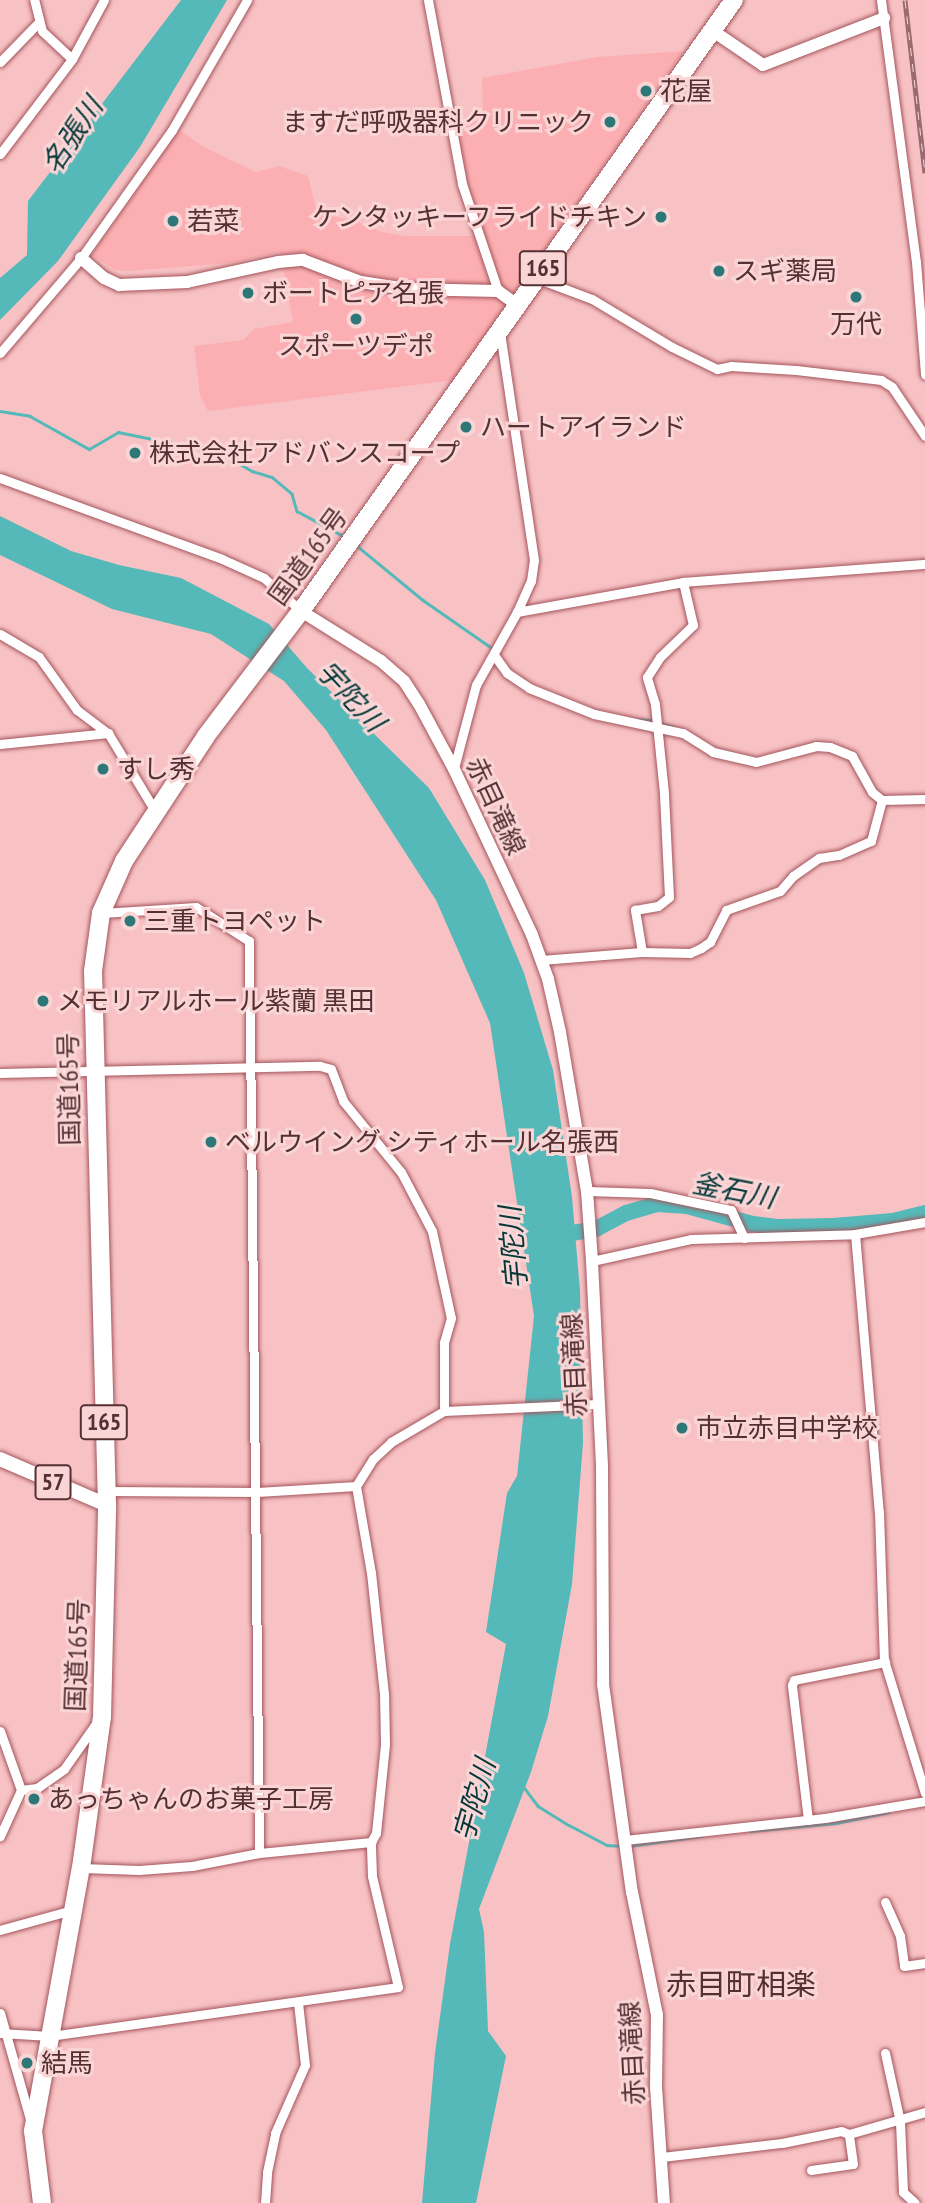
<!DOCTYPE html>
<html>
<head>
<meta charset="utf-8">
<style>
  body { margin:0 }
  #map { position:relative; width:925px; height:2203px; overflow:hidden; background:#f8c2c4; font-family:"PT Sans Narrow","Noto Sans JP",sans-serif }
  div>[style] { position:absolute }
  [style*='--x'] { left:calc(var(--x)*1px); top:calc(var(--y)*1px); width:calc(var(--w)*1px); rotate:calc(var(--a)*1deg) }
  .built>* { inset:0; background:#fcafb2 }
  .water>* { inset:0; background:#55b8b9 }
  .stream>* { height:2.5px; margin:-1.25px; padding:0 1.25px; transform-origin:1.25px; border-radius:1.25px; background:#55b8b9 }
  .river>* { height:16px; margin:-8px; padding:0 8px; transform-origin:8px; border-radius:8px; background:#55b8b9 }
  .roads { filter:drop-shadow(0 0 2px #a4555c) drop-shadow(0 0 2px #a4555c) }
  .street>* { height:9px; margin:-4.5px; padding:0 4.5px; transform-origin:4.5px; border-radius:4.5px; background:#fff }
  .secondary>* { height:12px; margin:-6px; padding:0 6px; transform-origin:6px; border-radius:6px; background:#fff }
  .primary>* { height:14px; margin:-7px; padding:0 7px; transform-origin:7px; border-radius:7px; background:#fff }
  .highway>* { height:18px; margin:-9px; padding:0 9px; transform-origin:9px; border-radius:9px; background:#fff }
  .rail>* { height:5px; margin-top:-2.5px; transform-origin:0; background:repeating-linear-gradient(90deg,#fad5d6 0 8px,#986c6e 0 16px); box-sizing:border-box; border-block:2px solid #986c6e }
  .dots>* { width:19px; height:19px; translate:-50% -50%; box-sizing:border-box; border:4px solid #fad5d6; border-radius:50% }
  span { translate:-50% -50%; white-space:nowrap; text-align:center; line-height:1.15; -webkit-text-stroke:6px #fad5d6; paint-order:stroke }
  .shield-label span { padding:2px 5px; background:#fad5d6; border:2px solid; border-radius:5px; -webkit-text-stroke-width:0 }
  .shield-label { font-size:24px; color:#543032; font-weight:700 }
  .poi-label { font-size:26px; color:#543032 }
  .left { translate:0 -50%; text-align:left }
  .right { translate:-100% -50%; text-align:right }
  .street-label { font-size:26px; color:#543032 }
  .water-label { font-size:28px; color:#073839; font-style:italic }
  .quarter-label { font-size:30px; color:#543032 }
</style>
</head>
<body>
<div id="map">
  <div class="built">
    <div style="clip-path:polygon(683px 51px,454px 380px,208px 411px,200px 395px,194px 346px,243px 340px,254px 329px,293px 322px,280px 252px,230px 263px,129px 271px,115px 270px,92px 255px,179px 130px,204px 147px,256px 172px,279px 166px,308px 176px,317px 213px,356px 221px,382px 232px,404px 236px,485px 236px,465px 183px,454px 125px,483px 120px,482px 78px,597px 57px)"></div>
  </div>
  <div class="water">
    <div style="clip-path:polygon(181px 0,227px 0,140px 147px,58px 261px,0 320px,0 278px,27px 255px,28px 201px)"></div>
    <div style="clip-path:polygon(0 516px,71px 551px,119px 565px,181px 578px,269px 624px,307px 668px,429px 788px,485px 880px,524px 973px,553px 1070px,572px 1197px,580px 1291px,583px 1443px,572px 1584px,548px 1716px,531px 1772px,479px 1909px,484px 1932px,488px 2031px,506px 2056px,476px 2203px,422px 2203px,435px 2053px,450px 1944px,506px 1644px,486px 1632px,507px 1493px,517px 1476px,534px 1316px,490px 1023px,436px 900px,326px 730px,284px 681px,211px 634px,112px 609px,0 555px)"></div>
  </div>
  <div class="stream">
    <div style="--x:0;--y:411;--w:30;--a:9"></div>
    <div style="--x:30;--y:416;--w:68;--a:29.2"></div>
    <div style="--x:89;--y:449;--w:34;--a:-30"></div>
    <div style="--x:118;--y:432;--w:105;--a:11.5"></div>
    <div style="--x:221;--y:453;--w:36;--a:30"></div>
    <div style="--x:252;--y:471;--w:21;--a:17"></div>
    <div style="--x:272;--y:477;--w:26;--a:40"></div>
    <div style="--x:292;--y:494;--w:18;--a:74"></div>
    <div style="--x:297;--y:511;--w:55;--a:28.4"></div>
    <div style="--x:356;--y:545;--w:87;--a:39.4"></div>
    <div style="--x:423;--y:600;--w:84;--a:34.8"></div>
    <div style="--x:636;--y:719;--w:14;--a:4"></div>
    <div style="--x:660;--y:723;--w:15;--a:16"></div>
    <div style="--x:523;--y:1786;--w:25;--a:53"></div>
    <div style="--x:538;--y:1806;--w:36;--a:32"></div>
    <div style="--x:569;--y:1825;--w:43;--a:27.8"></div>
    <div style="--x:607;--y:1845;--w:15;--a:4"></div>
    <div style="--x:750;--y:1831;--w:86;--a:-5.3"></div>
    <div style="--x:836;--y:1823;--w:54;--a:-11.7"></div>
    <div style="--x:629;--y:1846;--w:74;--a:-7.8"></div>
  </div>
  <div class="river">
    <div style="--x:555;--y:1236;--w:42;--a:-9.7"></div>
    <div style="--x:596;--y:1229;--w:34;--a:-28"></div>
    <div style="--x:626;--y:1213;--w:32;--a:-16"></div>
    <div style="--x:657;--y:1204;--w:30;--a:4"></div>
    <div style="--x:687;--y:1206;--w:68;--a:15.3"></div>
    <div style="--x:753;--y:1224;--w:26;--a:7"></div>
    <div style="--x:779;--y:1227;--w:55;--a:-1"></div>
    <div style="--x:834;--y:1226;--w:59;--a:-4.8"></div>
    <div style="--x:893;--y:1221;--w:33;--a:-14"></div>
  </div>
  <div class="roads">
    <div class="street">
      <div style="--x:428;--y:0;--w:187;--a:79.5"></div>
      <div style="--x:462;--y:184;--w:113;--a:71.4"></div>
      <div style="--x:881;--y:0;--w:264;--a:82.4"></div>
      <div style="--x:916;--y:262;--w:113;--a:85.4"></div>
      <div style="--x:72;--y:59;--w:67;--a:-61.5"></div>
      <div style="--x:0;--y:62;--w:56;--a:-45.7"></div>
      <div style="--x:0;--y:154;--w:119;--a:-52.8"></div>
      <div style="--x:72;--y:59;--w:41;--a:-137"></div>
      <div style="--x:42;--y:31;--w:32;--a:-104"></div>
      <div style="--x:536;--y:278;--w:60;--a:20.6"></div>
      <div style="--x:592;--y:299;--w:93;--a:31"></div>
      <div style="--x:672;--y:347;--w:50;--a:26.1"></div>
      <div style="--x:717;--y:369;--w:14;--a:-12"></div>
      <div style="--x:731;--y:366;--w:65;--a:3.5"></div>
      <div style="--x:796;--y:370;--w:86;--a:6.7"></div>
      <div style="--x:881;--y:380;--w:13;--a:32"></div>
      <div style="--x:892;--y:387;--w:59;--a:56"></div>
      <div style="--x:0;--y:353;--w:125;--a:-49.5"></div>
      <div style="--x:81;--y:258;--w:157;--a:-54.6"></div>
      <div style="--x:172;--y:130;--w:150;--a:-60"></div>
      <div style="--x:0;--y:478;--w:236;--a:20"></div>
      <div style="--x:222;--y:559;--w:46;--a:24.3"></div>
      <div style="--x:264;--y:578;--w:50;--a:41.7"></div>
      <div style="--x:517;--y:612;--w:169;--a:-10.2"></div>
      <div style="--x:683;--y:582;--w:243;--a:-4.3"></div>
      <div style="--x:0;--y:634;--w:45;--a:30.5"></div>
      <div style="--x:39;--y:657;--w:65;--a:54.4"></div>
      <div style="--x:77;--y:710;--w:39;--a:37"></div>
      <div style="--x:108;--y:733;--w:91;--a:58.9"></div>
      <div style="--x:494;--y:655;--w:22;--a:54"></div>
      <div style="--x:507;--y:673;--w:27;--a:34"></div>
      <div style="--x:529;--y:688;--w:70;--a:21.8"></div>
      <div style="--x:594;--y:714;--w:91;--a:12.1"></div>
      <div style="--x:683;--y:733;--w:36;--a:32"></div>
      <div style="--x:713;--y:752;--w:44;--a:13.1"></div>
      <div style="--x:756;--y:762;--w:62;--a:-14.9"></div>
      <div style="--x:816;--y:746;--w:14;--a:4"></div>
      <div style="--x:830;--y:747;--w:24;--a:22"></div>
      <div style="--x:852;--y:756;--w:41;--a:60.9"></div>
      <div style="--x:872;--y:792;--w:13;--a:39"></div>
      <div style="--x:882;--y:800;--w:43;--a:-1.3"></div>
      <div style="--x:0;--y:744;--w:109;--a:-5.8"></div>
      <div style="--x:454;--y:768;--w:86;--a:-75.2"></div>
      <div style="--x:476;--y:685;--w:84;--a:-60.7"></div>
      <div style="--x:517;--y:612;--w:34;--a:-66"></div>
      <div style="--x:531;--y:581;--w:21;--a:-82"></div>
      <div style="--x:534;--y:560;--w:230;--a:-98.5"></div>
      <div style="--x:102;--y:913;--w:94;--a:-3.7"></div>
      <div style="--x:196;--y:907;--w:63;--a:32.7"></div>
      <div style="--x:249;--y:941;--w:912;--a:89.37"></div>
      <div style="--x:642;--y:952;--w:43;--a:-99.5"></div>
      <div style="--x:635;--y:910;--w:23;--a:-10"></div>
      <div style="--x:658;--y:906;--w:14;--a:-39"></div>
      <div style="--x:669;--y:897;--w:104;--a:-92.8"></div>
      <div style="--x:664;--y:793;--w:89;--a:-95.8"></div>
      <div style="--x:655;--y:704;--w:28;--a:-107"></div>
      <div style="--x:647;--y:677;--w:24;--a:-57"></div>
      <div style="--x:660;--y:657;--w:46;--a:-44.1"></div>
      <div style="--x:693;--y:625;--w:44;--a:-103.1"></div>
      <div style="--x:541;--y:960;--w:101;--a:-4.5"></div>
      <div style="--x:642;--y:952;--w:48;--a:1.2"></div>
      <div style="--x:690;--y:953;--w:12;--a:-24"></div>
      <div style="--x:701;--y:948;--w:11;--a:-34"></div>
      <div style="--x:710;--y:942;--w:36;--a:-63"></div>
      <div style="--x:726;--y:910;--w:57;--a:-19.4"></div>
      <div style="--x:780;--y:891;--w:20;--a:-49"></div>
      <div style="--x:793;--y:876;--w:32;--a:-35"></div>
      <div style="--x:819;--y:858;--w:20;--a:-9"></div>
      <div style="--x:839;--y:855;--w:35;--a:-24"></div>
      <div style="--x:871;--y:841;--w:42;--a:-75"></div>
      <div style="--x:0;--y:1073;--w:320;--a:-1.3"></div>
      <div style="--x:320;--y:1066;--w:11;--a:15"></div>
      <div style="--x:331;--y:1069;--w:34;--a:69"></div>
      <div style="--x:343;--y:1101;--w:92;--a:50.8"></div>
      <div style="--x:401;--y:1172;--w:67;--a:62.3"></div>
      <div style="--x:432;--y:1231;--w:89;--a:77.7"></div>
      <div style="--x:451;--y:1318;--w:26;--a:106"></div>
      <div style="--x:444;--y:1343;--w:68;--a:90"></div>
      <div style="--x:587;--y:1191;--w:63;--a:1.8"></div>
      <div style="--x:650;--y:1193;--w:83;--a:11.9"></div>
      <div style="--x:731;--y:1210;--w:31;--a:65"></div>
      <div style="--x:855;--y:1234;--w:279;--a:85.1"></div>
      <div style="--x:879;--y:1512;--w:148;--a:88.1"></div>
      <div style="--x:884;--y:1660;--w:139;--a:72.9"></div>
      <div style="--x:592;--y:1261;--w:101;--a:-12.5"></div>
      <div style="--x:691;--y:1239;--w:164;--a:-1.7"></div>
      <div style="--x:855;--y:1234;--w:71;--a:-9.7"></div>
      <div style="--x:106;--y:1491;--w:151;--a:0.4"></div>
      <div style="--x:257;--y:1492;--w:99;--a:-3.5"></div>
      <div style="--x:0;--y:1731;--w:63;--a:70.4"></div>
      <div style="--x:21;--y:1790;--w:51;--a:114.5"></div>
      <div style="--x:21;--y:1790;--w:16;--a:-7"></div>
      <div style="--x:37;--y:1788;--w:33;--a:-35"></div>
      <div style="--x:64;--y:1769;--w:57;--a:-54.9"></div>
      <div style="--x:808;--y:1820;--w:136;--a:-96.8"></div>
      <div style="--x:792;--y:1685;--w:5;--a:-68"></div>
      <div style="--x:794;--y:1680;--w:93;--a:-11.2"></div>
      <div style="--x:625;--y:1840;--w:201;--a:-6.3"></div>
      <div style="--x:825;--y:1818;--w:101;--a:-9.6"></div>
      <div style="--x:81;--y:1868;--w:58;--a:2"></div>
      <div style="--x:139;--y:1870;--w:53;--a:-4.3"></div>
      <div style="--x:192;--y:1866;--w:68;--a:-11"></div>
      <div style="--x:259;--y:1853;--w:113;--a:-5.6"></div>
      <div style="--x:885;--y:1902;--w:37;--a:66"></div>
      <div style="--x:900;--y:1936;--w:30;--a:82"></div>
      <div style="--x:904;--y:1966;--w:21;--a:-8"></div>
      <div style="--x:0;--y:1930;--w:75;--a:-15.5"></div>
      <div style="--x:0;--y:2013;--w:110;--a:74.2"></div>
      <div style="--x:0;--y:2033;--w:50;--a:3.4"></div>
      <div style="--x:50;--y:2036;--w:351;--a:-8"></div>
      <div style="--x:398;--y:1987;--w:114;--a:-103.2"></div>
      <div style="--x:372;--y:1876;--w:34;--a:-92"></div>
      <div style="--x:371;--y:1842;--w:10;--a:-61"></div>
      <div style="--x:376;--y:1833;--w:89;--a:-84.2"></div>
      <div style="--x:385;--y:1744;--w:50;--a:-91.1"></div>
      <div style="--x:384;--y:1694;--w:122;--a:-96.1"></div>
      <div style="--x:371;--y:1573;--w:88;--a:-99.8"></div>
      <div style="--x:356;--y:1486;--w:32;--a:-58"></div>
      <div style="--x:373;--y:1459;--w:25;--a:-43"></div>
      <div style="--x:391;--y:1442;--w:61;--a:-30.3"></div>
      <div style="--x:444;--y:1411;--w:154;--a:-2.6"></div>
      <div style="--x:885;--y:2053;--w:71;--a:77.7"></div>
      <div style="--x:900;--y:2122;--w:70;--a:87.5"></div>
      <div style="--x:903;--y:2192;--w:16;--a:43"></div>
      <div style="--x:662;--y:2157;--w:121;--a:-6.7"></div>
      <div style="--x:782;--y:2143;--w:60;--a:-11.5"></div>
      <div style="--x:841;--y:2131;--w:9;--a:21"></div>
      <div style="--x:849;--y:2134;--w:79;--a:-16.1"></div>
      <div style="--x:811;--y:2170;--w:42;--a:-8.1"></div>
      <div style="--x:853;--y:2164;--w:30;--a:-98"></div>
      <div style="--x:265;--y:2203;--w:31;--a:-86"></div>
      <div style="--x:267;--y:2172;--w:40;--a:-78"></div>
      <div style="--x:275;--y:2133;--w:74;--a:-66.2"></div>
      <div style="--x:305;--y:2065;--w:62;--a:-96.4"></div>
    </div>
    <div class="secondary">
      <div style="--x:713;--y:31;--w:60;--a:34.2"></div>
      <div style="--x:763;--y:65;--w:130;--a:-21.2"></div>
      <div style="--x:81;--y:258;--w:30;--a:41"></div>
      <div style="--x:104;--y:278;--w:17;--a:25"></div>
      <div style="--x:119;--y:285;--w:68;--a:-2.5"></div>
      <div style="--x:187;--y:282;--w:93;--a:-12.4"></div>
      <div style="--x:278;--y:262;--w:25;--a:-5"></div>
      <div style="--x:303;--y:260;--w:62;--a:20.8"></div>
      <div style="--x:361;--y:282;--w:46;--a:8.8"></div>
      <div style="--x:406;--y:289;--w:92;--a:1.2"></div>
      <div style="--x:498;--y:291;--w:24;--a:36"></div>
      <div style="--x:301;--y:611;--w:94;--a:32"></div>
      <div style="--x:381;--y:661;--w:30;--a:41"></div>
      <div style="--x:404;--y:681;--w:27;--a:57"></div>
      <div style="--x:419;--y:704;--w:74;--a:61.7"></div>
      <div style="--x:454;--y:769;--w:183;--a:64.8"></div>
      <div style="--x:532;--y:935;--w:47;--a:70"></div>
      <div style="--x:548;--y:979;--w:54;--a:77.2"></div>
      <div style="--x:560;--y:1032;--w:161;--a:80.4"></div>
      <div style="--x:587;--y:1191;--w:70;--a:85.9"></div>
      <div style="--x:592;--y:1261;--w:205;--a:87.2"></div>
      <div style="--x:602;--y:1466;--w:218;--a:89.7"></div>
      <div style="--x:603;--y:1684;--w:210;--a:82.1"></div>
      <div style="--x:632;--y:1892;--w:126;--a:78.5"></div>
      <div style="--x:657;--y:2015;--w:72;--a:90.8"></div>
      <div style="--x:656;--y:2087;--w:116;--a:86.1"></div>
    </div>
    <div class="primary">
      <div style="--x:0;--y:1459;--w:116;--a:23.3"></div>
    </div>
    <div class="highway">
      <div style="--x:42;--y:2203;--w:73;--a:-97.1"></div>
      <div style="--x:33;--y:2131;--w:267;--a:-79.7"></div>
      <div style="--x:81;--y:1868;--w:152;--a:-82.1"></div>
      <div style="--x:102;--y:1717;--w:212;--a:-88.6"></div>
      <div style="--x:107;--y:1505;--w:534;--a:-91.5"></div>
      <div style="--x:93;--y:971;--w:59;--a:-82.1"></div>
      <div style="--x:101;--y:913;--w:57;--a:-66.1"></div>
      <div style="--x:124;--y:861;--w:149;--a:-56.7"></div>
      <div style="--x:206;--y:736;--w:157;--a:-52.8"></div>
      <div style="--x:301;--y:611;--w:749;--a:-54.68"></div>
    </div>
  </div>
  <div class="rail">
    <div style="--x:905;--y:0;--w:174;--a:83.4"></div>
  </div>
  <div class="dots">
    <div style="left:646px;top:91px;background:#2e7778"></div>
    <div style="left:610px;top:122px;background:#2e7778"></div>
    <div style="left:661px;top:217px;background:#2e7778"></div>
    <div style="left:173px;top:221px;background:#2e7778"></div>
    <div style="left:719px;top:271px;background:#2e7778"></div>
    <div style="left:248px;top:293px;background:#2e7778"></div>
    <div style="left:856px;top:297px;background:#2e7778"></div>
    <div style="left:356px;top:319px;background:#2e7778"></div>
    <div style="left:466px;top:427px;background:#2e7778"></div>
    <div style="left:135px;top:453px;background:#2e7778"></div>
    <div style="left:103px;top:769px;background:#2e7778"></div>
    <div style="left:130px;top:921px;background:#2e7778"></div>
    <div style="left:43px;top:1001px;background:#2e7778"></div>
    <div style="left:211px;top:1142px;background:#2e7778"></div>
    <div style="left:682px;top:1428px;background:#2e7778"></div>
    <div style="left:34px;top:1799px;background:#2e7778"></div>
    <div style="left:27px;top:2063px;background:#2e7778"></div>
  </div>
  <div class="shield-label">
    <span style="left:543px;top:268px">165</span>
    <span style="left:104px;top:1422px">165</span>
    <span style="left:53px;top:1482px">57</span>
  </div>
  <div class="poi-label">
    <span class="left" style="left:660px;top:91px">花屋</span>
    <span class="right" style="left:594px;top:122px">ますだ呼吸器科クリニック</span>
    <span class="right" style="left:647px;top:217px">ケンタッキーフライドチキン</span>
    <span class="left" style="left:187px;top:221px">若菜</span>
    <span class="left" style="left:733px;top:271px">スギ薬局</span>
    <span class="left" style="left:262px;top:293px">ボートピア名張</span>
    <span style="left:856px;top:324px">万代</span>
    <span style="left:356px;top:346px">スポーツデポ</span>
    <span class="left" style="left:480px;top:427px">ハートアイランド</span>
    <span class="left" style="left:149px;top:453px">株式会社アドバンスコープ</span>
    <span class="left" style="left:117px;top:769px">すし秀</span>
    <span class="left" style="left:144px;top:921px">三重トヨペット</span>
    <span class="left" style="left:57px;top:1001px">メモリアルホール紫蘭 黒田</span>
    <span class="left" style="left:225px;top:1142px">ベルウイング シティホール名張西</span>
    <span class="left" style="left:696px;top:1428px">市立赤目中学校</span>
    <span class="left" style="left:48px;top:1799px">あっちゃんのお菓子工房</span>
    <span class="left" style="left:41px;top:2063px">結馬</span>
  </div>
  <div class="street-label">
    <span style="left:308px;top:556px;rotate:-54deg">国道165号</span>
    <span style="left:496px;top:806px;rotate:65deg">赤目滝線</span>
    <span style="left:69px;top:1089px;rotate:-91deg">国道165号</span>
    <span style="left:574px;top:1365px;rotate:-93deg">赤目滝線</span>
    <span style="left:77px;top:1655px;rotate:-88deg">国道165号</span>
    <span style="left:632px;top:2053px;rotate:-93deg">赤目滝線</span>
  </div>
  <div class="water-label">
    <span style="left:72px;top:135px;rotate:-56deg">名張川</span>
    <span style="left:351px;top:696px;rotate:47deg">宇陀川</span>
    <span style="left:734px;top:1190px;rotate:11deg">釜石川</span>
    <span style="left:513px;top:1248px;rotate:-95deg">宇陀川</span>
    <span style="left:474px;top:1800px;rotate:-74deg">宇陀川</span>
  </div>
  <div class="quarter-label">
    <span style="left:741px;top:1984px">赤目町相楽</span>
  </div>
</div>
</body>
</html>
